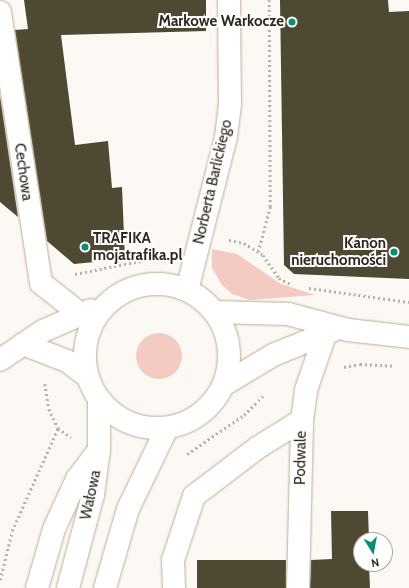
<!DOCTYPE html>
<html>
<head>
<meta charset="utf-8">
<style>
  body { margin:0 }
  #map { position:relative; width:409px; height:588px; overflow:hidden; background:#fcf8f3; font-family:Cabin,sans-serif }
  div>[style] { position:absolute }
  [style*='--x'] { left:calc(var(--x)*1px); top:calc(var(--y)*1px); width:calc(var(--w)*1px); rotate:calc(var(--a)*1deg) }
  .green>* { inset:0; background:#f4cbc3 }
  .round { border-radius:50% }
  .building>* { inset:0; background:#4f4832; transform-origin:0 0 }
  .path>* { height:2.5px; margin-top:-1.25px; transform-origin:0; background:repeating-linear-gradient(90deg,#b6b1ab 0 2px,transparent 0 5px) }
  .roads { filter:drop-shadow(0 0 1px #bfac98) drop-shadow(0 0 1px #bfac98) }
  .minor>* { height:22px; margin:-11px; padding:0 11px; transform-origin:11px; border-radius:11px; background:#fff }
  .minor>.ring { margin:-11px; padding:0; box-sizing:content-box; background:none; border:22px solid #fff; border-radius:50% }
  .dots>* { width:11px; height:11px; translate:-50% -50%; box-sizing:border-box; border:2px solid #fff; border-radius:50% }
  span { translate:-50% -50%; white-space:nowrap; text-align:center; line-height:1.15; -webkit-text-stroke:4px #fff; paint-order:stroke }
  .poi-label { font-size:15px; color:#2f271f; font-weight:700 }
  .right { translate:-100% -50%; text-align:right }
  .left { translate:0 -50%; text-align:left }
  .street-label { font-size:15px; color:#2f271f }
  .north { position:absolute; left:353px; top:532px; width:40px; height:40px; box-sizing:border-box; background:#fff; border:1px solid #aca9a5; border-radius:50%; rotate:169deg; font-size:11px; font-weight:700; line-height:16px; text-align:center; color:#2f271f }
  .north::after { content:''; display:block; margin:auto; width:14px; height:18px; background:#098d73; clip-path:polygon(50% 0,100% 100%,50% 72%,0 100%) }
</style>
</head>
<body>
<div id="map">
  <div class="green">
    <div style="clip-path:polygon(212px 249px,237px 254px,281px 284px,315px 295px,250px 300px,232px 294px,222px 285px,212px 268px)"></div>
    <div class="round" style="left:136px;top:333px;width:46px;height:46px"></div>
  </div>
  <div class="building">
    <div style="clip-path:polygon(24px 0,206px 0,206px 31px,61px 35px,75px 145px,108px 141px,112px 188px,122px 187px,125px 259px,74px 264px,47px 241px,15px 30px,28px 29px)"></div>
    <div style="clip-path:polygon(280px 0,388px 0,389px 12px,409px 11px,409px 279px,294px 274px,284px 265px)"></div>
    <div style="clip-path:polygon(0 96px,18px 217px,0 202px)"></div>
    <div style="clip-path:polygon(331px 511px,368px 511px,369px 540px,361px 540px,361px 564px,369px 564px,370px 588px,310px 588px,311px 560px,332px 559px)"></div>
    <div style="left:286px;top:560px;width:28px;height:89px;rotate:90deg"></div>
  </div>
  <div class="path">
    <div style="--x:229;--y:240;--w:15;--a:11"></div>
    <div style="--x:244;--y:243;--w:22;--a:32"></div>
    <div style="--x:263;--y:255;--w:28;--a:55"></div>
    <div style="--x:279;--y:278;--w:15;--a:28"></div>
    <div style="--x:258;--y:252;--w:47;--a:-75.1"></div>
    <div style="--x:270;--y:207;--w:207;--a:-90.3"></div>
    <div style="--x:75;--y:274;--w:92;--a:-11.3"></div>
    <div style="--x:309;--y:288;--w:101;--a:8"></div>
    <div style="--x:344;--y:367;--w:16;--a:-11"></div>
    <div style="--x:360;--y:364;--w:35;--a:3"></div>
    <div style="--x:45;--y:384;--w:25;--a:81"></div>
    <div style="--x:49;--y:409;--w:21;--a:65"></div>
    <div style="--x:58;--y:428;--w:16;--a:35"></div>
    <div style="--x:187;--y:454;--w:69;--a:-34.4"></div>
    <div style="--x:244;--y:415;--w:28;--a:-45"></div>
    <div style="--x:0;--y:580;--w:50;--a:-76.2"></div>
    <div style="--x:12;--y:531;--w:113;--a:-65.9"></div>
  </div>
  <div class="roads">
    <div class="minor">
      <div style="--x:0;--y:12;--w:274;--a:81.4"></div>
      <div style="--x:41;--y:283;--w:48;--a:38.3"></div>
      <div class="ring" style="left:85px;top:284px;width:122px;height:122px"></div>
      <div style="--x:187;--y:290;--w:158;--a:-75.7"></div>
      <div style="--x:226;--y:137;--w:33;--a:-83"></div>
      <div style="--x:230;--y:104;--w:104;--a:-90.6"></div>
      <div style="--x:215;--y:312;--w:73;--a:1.6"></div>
      <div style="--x:288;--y:314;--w:62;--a:14.9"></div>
      <div style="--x:348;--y:330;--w:61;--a:6.5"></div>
      <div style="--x:23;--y:344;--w:47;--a:21.1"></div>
      <div style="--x:67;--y:361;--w:26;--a:37"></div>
      <div style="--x:0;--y:360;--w:52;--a:-34"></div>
      <div style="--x:43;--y:331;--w:52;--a:-23.6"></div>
      <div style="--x:225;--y:384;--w:56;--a:-31.1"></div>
      <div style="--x:273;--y:355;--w:64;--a:-22.1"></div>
      <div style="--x:37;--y:588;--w:61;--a:-73.9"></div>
      <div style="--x:54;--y:529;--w:55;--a:-65.3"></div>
      <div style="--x:77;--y:479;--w:35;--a:-53"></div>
      <div style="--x:68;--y:588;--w:96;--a:-75"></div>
      <div style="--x:93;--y:495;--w:45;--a:-82.4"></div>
      <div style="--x:99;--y:450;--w:50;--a:-90"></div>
      <div style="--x:105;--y:588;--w:82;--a:-73.8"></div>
      <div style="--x:128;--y:509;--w:90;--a:-64.3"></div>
      <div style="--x:174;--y:588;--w:28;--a:-92"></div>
      <div style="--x:173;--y:560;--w:67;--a:-71.8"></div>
      <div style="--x:194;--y:496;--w:79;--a:-37.3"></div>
      <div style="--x:257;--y:448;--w:53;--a:-31.9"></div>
      <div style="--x:298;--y:588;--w:168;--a:-88.6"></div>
      <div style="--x:302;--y:420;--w:30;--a:-82"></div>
      <div style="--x:306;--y:390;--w:61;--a:-71"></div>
    </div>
  </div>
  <div class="dots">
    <div style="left:292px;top:22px;background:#098d73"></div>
    <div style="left:85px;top:247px;background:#098d73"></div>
    <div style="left:394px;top:252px;background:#098d73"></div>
  </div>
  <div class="poi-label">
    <span class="right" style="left:284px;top:22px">Markowe Warkocze</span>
    <span class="left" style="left:93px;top:247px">TRAFIKA<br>mojatrafika.pl</span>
    <span class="right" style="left:386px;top:252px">Kanon<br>nieruchomości</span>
  </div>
  <div class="street-label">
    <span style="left:23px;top:172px;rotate:82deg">Cechowa</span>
    <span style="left:213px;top:182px;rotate:-77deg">Norberta Barlickiego</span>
    <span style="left:301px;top:458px;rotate:-89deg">Podwale</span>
    <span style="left:91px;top:495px;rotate:-78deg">Wałowa</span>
  </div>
  <div class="north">N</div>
</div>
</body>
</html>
